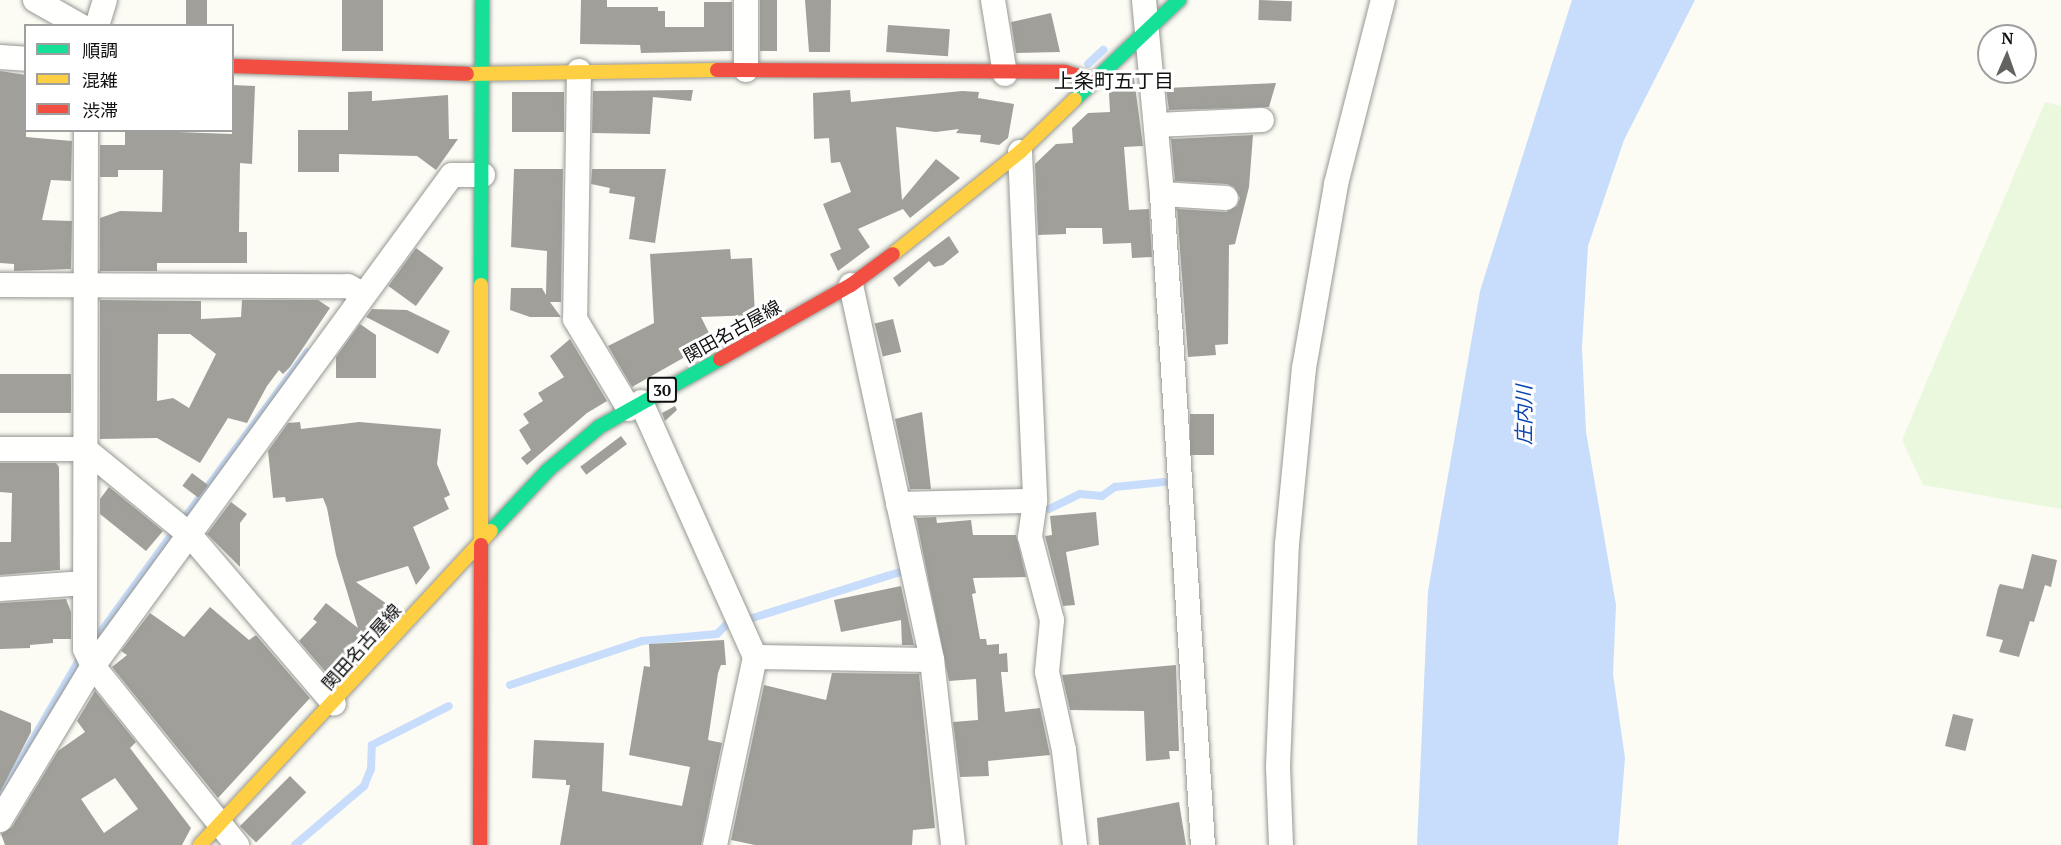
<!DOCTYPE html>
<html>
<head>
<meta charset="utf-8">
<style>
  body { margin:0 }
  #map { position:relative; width:2061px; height:845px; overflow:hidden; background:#fcfcf5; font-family:"PT Serif","Noto Sans JP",serif }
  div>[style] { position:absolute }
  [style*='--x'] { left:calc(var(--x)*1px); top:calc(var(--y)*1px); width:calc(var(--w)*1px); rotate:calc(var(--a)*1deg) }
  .pitch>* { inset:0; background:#eaf8dd }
  .water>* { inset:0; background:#c7ddfb }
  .stream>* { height:8px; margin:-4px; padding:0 4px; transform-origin:4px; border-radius:4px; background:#c7ddfb }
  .building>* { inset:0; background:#a09f9a; transform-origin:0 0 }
  .roads { filter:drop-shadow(0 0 2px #969693) drop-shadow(0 0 2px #969693) }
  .street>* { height:24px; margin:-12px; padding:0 12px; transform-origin:12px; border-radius:12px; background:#fffffe }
  .fast>* { height:14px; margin:-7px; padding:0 7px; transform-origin:7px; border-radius:7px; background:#16e098 }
  .slow>* { height:14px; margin:-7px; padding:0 7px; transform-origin:7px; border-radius:7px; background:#ffcf43 }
  .jam>* { height:14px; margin:-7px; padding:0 7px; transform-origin:7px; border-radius:7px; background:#f24e42 }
  span { translate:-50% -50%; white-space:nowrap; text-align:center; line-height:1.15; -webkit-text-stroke:6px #fff; paint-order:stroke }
  .shield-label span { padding:2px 4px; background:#fff; border:2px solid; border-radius:4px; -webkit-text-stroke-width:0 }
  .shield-label { font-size:16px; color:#101010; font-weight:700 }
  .street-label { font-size:18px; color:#101010 }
  .neighbourhood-label { font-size:20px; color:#101010 }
  .water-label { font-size:20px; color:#0944b1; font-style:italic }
  .legend { position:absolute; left:24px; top:24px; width:210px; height:108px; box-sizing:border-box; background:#fff; border:2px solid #9f9f9f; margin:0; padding:8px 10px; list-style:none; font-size:18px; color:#101010 }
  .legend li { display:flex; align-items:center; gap:12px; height:30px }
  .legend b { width:30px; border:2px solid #9f9f9f }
  .north { position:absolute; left:1977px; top:24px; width:60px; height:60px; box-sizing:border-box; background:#fff; border:2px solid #9f9f9f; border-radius:50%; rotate:2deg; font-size:16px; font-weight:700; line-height:24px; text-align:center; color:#101010 }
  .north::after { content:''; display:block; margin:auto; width:21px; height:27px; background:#636360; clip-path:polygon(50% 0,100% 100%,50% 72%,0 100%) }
</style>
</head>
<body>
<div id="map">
  <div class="pitch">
    <div style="clip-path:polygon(2045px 102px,2061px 106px,2061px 509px,1923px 485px,1902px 440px)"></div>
  </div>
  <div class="water">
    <div style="clip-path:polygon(1572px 0,1695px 0,1624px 140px,1588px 246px,1582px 348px,1586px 432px,1616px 605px,1613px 674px,1625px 758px,1618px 845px,1417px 845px,1428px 591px,1480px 291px)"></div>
  </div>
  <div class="stream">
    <div style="--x:1088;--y:64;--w:21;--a:-43"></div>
    <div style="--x:1049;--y:509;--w:34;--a:-26"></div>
    <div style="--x:1080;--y:494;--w:22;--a:5"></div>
    <div style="--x:1102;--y:496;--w:16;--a:-35"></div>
    <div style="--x:1115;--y:487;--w:49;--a:-5.8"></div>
    <div style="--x:184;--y:519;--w:207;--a:-53.5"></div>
    <div style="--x:746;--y:620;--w:161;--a:-17.3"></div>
    <div style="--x:92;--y:644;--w:141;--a:-53.9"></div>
    <div style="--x:510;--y:685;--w:139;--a:-18.4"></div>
    <div style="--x:642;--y:641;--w:75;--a:-5.3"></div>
    <div style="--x:717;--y:634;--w:14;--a:-45"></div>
    <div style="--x:0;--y:796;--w:157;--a:-59.8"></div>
    <div style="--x:295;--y:845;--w:91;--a:-40.5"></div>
    <div style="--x:364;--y:786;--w:18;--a:-68"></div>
    <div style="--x:371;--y:769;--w:24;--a:-88"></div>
    <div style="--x:372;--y:745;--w:86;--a:-26.9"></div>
  </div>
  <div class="building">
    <div style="left:186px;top:0;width:21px;height:26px"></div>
    <div style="left:342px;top:0;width:41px;height:51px"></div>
    <div style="clip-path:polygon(581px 0,607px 0,607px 7px,658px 7px,658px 11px,665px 11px,665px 27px,704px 27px,704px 2px,732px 2px,732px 51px,641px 53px,640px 45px,580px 44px)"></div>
    <div style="left:760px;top:0;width:17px;height:51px"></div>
    <div style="clip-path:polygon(805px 0,831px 0,830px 52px,809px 52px)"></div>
    <div style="left:1259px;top:0;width:33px;height:20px;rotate:2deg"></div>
    <div style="clip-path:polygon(1051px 13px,1060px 52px,1016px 53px,1011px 22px)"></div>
    <div style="left:888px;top:25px;width:62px;height:27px;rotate:4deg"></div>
    <div style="clip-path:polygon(0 71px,26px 75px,26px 137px,72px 141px,71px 181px,51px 180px,42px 220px,72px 221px,71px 269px,14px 271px,14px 264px,0 263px)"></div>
    <div style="clip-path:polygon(1134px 78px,1143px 146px,1124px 147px,1129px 210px,1149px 209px,1152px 257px,1132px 258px,1131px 243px,1103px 244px,1102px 228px,1066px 228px,1066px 234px,1038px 235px,1035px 164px,1056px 144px,1073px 143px,1072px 128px,1088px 113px,1110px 112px,1109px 93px,1124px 79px)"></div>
    <div style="clip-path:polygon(1276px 83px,1269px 107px,1169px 110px,1166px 88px)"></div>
    <div style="clip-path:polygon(232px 85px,255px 86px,252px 164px,240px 163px,239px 232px,247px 232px,247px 263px,157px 263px,157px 271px,100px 271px,100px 218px,120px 211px,162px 212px,163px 170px,118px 170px,118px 177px,100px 177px,100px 145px,125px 145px,125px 130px,232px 134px)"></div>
    <div style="clip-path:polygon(693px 90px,691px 101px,653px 97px,650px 134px,592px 133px,593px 91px)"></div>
    <div style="clip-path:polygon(850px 90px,851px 102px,962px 91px,979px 92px,978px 98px,1014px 104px,1008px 138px,999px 145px,980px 142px,981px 135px,956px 133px,959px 129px,936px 132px,896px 127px,902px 200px,936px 159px,960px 178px,910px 218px,903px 209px,858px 229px,870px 247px,838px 271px,830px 254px,841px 249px,823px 204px,851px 192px,840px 162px,831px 163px,829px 138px,814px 139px,813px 93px)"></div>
    <div style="clip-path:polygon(372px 91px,372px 101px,448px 95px,449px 139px,458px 139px,436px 170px,417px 156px,339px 154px,339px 172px,298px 172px,298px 130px,348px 130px,348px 92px)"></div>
    <div style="left:512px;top:92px;width:52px;height:40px"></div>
    <div style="clip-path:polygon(1253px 135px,1249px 187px,1235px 244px,1229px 245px,1228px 344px,1215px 345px,1216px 355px,1188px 357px,1177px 209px,1226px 212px,1237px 206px,1240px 198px,1234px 187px,1227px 184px,1175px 181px,1171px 139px)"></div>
    <div style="clip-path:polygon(514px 169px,563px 169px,561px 302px,550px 302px,561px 317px,530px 317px,510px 310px,511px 288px,542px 288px,546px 295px,547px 251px,511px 247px)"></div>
    <div style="clip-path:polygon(592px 169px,666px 169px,655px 243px,629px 239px,635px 197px,609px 193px,610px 188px,591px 184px)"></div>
    <div style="clip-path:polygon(949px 236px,959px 252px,943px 265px,934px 267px,929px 261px,899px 287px,893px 278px)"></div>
    <div style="left:416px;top:248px;width:34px;height:47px;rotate:36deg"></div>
    <div style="clip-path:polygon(730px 249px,731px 259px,752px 258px,755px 315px,701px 317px,713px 341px,632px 387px,608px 346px,654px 323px,650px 254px)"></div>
    <div style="clip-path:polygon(evenodd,100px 300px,201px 301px,201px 319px,241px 317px,242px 300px,318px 300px,330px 308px,290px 367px,283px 374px,279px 370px,267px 386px,247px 423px,228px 418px,200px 463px,157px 438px,100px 439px,100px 300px,158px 334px,190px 334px,216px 354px,189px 408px,173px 398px,157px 401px,158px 334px)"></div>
    <div style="clip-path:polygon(372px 309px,407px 310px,450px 331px,438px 354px,366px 317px)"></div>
    <div style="left:893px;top:319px;width:34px;height:19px;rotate:76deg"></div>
    <div style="clip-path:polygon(360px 324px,376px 335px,376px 378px,336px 378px,336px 357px)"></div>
    <div style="clip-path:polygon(570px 339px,607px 401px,587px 413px,527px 465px,521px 458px,531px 450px,519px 430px,529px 423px,523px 414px,543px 401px,538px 393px,564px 377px,550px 356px)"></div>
    <div style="left:71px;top:374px;width:39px;height:71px;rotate:90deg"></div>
    <div style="clip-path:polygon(675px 406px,677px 410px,665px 421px,662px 413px)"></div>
    <div style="clip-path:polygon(922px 412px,931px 489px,910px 489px,895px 419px)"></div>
    <div style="left:1190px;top:414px;width:24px;height:41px"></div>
    <div style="clip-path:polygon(300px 422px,301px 429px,359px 422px,441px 429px,437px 464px,450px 495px,444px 498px,449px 509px,413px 527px,430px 568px,416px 585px,408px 566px,356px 582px,391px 607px,330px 677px,299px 641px,317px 622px,313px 619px,326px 603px,358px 628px,336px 555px,327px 508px,323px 498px,286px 502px,285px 497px,273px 498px,268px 451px,288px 423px)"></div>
    <div style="left:621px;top:436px;width:10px;height:51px;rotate:53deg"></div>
    <div style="clip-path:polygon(0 463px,56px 463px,59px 467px,60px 570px,0 575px,0 542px,11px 542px,12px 493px,0 492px)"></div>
    <div style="left:192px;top:473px;width:20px;height:16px;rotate:37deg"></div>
    <div style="clip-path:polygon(109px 487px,163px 531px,146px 551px,100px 514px,100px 499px)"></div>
    <div style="clip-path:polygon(231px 502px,247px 514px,240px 523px,240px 567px,207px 534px)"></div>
    <div style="clip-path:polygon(1096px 512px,1099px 545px,1066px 552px,1075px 605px,1063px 606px,1045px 536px,1052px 535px,1050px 516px)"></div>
    <div style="clip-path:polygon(936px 517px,937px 523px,971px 520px,973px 535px,1016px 535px,1026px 577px,973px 578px,976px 593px,972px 594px,980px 639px,986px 639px,987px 645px,999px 644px,999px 654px,1007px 653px,1008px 672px,1001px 672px,1005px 712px,1040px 708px,1050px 755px,988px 761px,989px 776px,960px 777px,953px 722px,978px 720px,976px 679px,949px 681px,916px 518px)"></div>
    <div style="clip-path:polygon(2032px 554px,2057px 560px,2051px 587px,2045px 585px,2034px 622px,2030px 621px,2019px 657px,1999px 652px,2003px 640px,1986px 636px,1998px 588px,2000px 584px,2023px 589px)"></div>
    <div style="clip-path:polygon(901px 586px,914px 645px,902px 645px,901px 620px,841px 632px,834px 600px)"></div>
    <div style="clip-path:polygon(66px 599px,71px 612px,71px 639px,53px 639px,53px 643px,30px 645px,30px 648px,0 649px,0 603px)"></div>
    <div style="clip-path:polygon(210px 607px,249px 640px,256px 635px,310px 698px,218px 798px,112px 667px,127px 655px,121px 651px,150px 613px,184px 637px)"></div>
    <div style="clip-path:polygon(724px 640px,726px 665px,721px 665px,718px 673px,708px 740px,722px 743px,701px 845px,560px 845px,570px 785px,566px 785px,566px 780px,532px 778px,534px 740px,604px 743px,602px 791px,682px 806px,690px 767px,629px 755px,644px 666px,650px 667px,649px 644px)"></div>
    <div style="clip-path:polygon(1176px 665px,1179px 751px,1169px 751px,1170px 759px,1146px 761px,1144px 711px,1070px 710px,1062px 675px)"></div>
    <div style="clip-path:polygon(832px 673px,919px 674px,935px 828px,913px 830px,912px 845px,755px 845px,731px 840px,764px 685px,826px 700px)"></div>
    <div style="clip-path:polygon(evenodd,95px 691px,136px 742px,130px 748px,191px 828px,182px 845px,5px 845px,1px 834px,12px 827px,58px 751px,85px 732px,77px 721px,95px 691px,115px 778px,138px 809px,104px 833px,81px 799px,115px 778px)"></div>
    <div style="clip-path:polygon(0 710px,31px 723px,31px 732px,0 792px)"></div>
    <div style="left:1953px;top:714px;width:21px;height:33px;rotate:14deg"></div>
    <div style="left:290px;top:776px;width:23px;height:71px;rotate:45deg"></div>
    <div style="clip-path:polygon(1179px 802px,1186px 845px,1099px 845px,1097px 818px)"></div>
  </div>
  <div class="roads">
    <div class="street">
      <div style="--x:35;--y:0;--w:53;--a:29.5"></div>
      <div style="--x:993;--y:0;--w:75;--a:80.8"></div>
      <div style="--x:1144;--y:0;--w:195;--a:84.7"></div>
      <div style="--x:1162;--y:194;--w:652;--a:86.4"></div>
      <div style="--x:97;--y:26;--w:27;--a:-73"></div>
      <div style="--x:0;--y:57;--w:26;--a:4"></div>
      <div style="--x:746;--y:70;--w:70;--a:-90"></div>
      <div style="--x:579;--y:71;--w:248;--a:90.9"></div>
      <div style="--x:575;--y:319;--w:105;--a:59"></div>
      <div style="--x:1157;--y:125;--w:105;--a:-2.7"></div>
      <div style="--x:86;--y:130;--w:519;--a:90.11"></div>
      <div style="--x:85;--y:649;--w:19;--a:65"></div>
      <div style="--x:93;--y:666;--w:230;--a:51.2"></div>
      <div style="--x:1020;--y:152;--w:349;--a:87.5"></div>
      <div style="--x:1035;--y:501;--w:36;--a:98"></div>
      <div style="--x:1030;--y:537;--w:86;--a:75.2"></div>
      <div style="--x:1052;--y:620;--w:52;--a:95.5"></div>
      <div style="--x:1047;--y:672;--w:80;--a:77.7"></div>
      <div style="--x:1064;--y:750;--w:96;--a:83.4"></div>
      <div style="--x:1162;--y:194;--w:64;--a:3.6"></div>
      <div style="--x:0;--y:285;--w:348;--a:0.2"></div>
      <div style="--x:348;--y:286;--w:18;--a:29"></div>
      <div style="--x:851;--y:285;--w:384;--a:77.8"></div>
      <div style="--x:932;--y:660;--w:186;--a:83.5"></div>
      <div style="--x:641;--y:402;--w:279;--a:65.9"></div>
      <div style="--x:755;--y:657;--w:192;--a:102"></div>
      <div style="--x:0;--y:449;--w:85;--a:0"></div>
      <div style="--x:85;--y:449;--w:134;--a:39.3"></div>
      <div style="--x:189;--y:534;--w:223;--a:49.5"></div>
      <div style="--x:898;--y:504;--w:137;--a:-1.3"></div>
      <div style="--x:0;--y:589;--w:85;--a:-4"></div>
      <div style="--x:755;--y:657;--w:177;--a:1"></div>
      <div style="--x:0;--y:820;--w:180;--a:-58.9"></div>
      <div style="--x:93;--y:666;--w:608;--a:-53.83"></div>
      <div style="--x:452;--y:175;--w:31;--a:0"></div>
      <div style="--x:1281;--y:845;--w:79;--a:-92.2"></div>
      <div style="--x:1278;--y:766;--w:222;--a:-87.7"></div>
      <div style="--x:1287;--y:544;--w:177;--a:-84.5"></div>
      <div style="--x:1304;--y:368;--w:187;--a:-80.1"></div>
      <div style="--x:1336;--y:184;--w:190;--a:-75.7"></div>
    </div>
    <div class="fast">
      <div style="--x:1075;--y:99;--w:144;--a:-43.6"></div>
      <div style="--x:481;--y:285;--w:285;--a:-89.8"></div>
      <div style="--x:491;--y:531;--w:83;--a:-46.9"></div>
      <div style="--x:548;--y:470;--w:67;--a:-40.1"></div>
      <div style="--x:599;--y:427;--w:139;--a:-29.3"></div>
    </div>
    <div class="slow">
      <div style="--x:467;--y:74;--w:250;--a:-0.9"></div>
      <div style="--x:893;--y:254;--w:163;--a:-38.8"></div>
      <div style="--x:1020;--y:152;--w:76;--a:-43.9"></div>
      <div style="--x:481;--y:545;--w:260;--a:-90"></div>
      <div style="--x:200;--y:845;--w:428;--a:-47.2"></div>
    </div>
    <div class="jam">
      <div style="--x:232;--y:66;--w:235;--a:1.9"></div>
      <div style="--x:717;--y:70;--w:348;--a:0.3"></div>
      <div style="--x:1065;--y:72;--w:27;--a:17"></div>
      <div style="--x:720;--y:359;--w:150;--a:-29.5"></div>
      <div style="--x:851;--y:285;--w:52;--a:-36.4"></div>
      <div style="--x:480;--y:845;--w:300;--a:-89.8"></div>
    </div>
  </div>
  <div class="shield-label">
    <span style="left:662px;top:390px">30</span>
  </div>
  <div class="street-label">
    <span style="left:732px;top:331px;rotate:-29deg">関田名古屋線</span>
    <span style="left:361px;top:647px;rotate:-48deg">関田名古屋線</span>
  </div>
  <div class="neighbourhood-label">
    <span style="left:1114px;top:80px">上条町五丁目</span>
  </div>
  <div class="water-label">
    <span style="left:1523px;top:415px;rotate:-90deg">庄内川</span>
  </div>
  <ul class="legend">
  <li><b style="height:8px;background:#16e098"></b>順調</li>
  <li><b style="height:8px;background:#ffcf43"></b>混雑</li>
  <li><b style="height:8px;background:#f24e42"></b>渋滞</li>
  </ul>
  <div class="north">N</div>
</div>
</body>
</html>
